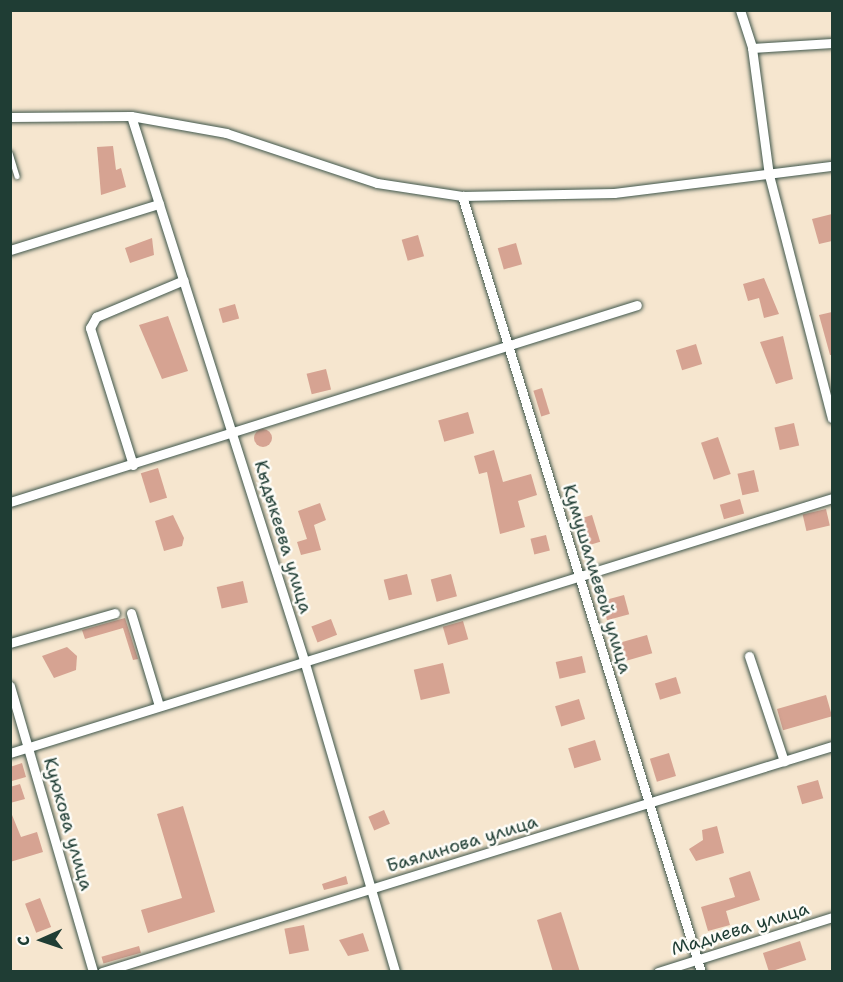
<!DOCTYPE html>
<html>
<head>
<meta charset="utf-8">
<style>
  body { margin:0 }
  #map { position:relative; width:843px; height:982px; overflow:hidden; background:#f6e6cf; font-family:"Shantell Sans",sans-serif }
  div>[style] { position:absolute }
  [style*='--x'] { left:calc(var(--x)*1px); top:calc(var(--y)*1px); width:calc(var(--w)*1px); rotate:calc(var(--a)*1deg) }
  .building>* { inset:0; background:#d6a392; transform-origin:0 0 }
  .round { border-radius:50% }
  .roads { filter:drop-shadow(0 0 2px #3f564b) drop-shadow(0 0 2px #3f564b) }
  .lane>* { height:4.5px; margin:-2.25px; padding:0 2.25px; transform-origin:2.25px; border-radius:2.25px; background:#fff }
  .street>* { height:9px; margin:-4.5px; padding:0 4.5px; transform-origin:4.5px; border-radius:4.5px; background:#fff }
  span { translate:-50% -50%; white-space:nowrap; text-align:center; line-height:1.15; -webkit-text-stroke:5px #fdfcf7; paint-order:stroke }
  .street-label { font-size:18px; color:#1f3d34 }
  .frame { position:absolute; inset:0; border:12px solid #1f3d34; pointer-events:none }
  .north { position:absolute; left:12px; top:910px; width:60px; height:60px; -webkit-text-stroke:4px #fdfcf7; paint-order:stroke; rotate:267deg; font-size:16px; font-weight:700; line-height:24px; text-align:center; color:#1f3d34 }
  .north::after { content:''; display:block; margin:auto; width:21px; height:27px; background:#1f3d34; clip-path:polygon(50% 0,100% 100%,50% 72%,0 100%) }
</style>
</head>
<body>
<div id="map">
  <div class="building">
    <div style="clip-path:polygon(113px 146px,116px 170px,121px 168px,126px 187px,101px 195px,97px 147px)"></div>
    <div style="clip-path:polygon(832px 214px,832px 241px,819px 244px,812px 219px)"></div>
    <div style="left:418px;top:235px;width:22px;height:17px;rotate:74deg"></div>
    <div style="clip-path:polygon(152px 238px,154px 255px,130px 263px,125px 248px)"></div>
    <div style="left:516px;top:243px;width:22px;height:19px;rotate:74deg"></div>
    <div style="clip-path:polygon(764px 278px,779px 314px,764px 318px,759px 298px,748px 301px,743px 284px)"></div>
    <div style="left:235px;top:304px;width:15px;height:17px;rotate:74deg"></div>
    <div style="clip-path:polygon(832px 312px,832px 355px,830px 355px,819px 315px)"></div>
    <div style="clip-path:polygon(168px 316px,188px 371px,162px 379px,139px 325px)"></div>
    <div style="clip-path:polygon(783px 336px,793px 379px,776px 384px,760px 342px)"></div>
    <div style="left:696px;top:344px;width:21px;height:21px;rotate:73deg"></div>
    <div style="left:326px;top:369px;width:21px;height:20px;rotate:76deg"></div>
    <div style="left:542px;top:388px;width:27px;height:9px;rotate:73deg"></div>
    <div style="left:468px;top:412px;width:22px;height:31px;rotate:74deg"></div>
    <div style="left:794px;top:423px;width:23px;height:20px;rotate:77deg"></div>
    <div class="round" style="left:254px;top:429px;width:18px;height:18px"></div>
    <div style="left:718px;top:437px;width:39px;height:18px;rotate:71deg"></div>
    <div style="clip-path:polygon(494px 450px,503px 482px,531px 474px,537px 495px,518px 501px,525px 527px,500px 534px,487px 472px,479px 474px,474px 456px)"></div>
    <div style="left:158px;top:468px;width:31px;height:18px;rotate:73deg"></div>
    <div style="left:754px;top:470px;width:22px;height:17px;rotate:77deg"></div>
    <div style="left:740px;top:499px;width:15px;height:21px;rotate:74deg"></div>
    <div style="clip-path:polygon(320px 503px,326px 520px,314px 525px,321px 550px,301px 555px,297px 542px,307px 539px,298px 511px)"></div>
    <div style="left:826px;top:509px;width:17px;height:24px;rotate:77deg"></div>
    <div style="clip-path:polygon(173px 515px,184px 538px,182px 546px,164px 551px,155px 521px)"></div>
    <div style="left:592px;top:515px;width:28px;height:18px;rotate:73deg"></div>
    <div style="left:546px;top:535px;width:16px;height:16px;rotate:76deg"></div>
    <div style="left:407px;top:574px;width:21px;height:24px;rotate:76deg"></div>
    <div style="left:451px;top:574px;width:23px;height:21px;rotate:75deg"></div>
    <div style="left:243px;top:581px;width:22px;height:27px;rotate:77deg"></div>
    <div style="left:624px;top:595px;width:20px;height:23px;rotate:75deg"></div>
    <div style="clip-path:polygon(125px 618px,138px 659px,133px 660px,123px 628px,85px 639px,82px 630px)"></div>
    <div style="left:331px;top:619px;width:17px;height:21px;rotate:69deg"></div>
    <div style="left:463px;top:621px;width:19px;height:21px;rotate:74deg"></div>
    <div style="left:647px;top:635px;width:19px;height:34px;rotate:74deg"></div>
    <div style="clip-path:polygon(67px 647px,77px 656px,76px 670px,54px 678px,42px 656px)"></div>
    <div style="left:582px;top:656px;width:17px;height:27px;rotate:77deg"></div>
    <div style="left:443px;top:663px;width:31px;height:30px;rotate:77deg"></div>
    <div style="left:676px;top:677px;width:17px;height:22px;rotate:73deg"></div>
    <div style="left:826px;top:695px;width:22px;height:51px;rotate:74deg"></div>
    <div style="left:579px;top:699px;width:21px;height:25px;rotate:73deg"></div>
    <div style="left:595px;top:740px;width:21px;height:28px;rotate:73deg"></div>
    <div style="left:669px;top:753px;width:24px;height:20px;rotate:73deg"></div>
    <div style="clip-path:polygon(22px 763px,26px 777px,12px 781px,10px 767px)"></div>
    <div style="left:818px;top:780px;width:19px;height:22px;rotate:74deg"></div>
    <div style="clip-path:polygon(20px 784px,25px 799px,10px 803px,10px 787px)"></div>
    <div style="clip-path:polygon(183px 806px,215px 912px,148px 933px,141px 910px,182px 898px,157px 814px)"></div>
    <div style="clip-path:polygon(10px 810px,21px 837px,37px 832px,43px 852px,10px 862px)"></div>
    <div style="left:384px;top:810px;width:15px;height:17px;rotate:67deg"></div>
    <div style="clip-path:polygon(717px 826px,724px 853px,696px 861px,689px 849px,703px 840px,702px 830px)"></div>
    <div style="clip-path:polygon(750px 871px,760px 900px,726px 911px,730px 925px,708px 931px,701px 907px,735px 897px,729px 878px)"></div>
    <div style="clip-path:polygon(346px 876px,348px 884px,324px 890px,322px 884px)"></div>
    <div style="left:40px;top:898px;width:31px;height:16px;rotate:69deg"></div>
    <div style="clip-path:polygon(561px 912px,580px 972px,553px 972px,537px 920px)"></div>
    <div style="left:304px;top:925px;width:26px;height:20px;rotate:79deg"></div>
    <div style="clip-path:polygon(363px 933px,369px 951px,348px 956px,339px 940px)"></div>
    <div style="left:800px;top:941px;width:20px;height:39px;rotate:72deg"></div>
    <div style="left:139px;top:946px;width:7px;height:39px;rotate:74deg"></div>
  </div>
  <div class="roads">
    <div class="lane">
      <div style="--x:10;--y:153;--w:24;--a:73"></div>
    </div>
    <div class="street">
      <div style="--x:740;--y:10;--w:40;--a:72"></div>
      <div style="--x:752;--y:48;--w:128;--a:82.4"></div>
      <div style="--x:769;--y:175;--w:251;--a:75.5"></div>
      <div style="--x:752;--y:48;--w:80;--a:-3.6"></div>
      <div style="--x:131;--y:116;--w:571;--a:72.36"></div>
      <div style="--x:304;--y:660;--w:325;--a:73.7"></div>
      <div style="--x:10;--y:117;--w:121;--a:-0.5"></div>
      <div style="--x:131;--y:116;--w:97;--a:10.1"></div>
      <div style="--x:226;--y:133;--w:159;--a:18.3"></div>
      <div style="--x:377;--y:183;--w:86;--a:8.7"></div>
      <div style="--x:462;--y:196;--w:152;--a:-1.1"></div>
      <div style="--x:614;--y:193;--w:220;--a:-7.1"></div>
      <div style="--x:462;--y:196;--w:812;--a:72.88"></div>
      <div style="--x:10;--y:250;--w:156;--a:-17.2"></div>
      <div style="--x:133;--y:465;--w:144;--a:-107.4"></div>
      <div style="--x:90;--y:328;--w:13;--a:-61"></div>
      <div style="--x:96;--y:317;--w:95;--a:-22.8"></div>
      <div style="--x:10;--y:502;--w:657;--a:-17.44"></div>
      <div style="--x:131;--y:613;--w:97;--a:73.2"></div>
      <div style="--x:10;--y:643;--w:109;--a:-15.9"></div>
      <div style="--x:749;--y:656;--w:111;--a:71.6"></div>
      <div style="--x:10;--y:686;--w:298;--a:73.8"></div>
      <div style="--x:10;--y:753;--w:861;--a:-17.23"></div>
      <div style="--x:102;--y:972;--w:764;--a:-17.2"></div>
      <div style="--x:658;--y:972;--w:182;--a:-17.5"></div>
    </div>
  </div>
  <div class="street-label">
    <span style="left:283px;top:537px;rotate:73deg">Кыдыкеева улица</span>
    <span style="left:597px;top:579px;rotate:73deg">Кумушалиевой улица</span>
    <span style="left:68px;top:824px;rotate:74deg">Куюкова улица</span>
    <span style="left:462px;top:844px;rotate:-17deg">Баялинова улица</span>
    <span style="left:740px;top:929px;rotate:-17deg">Мадиева улица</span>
  </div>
  <div class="frame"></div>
  <div class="north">С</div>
</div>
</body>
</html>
